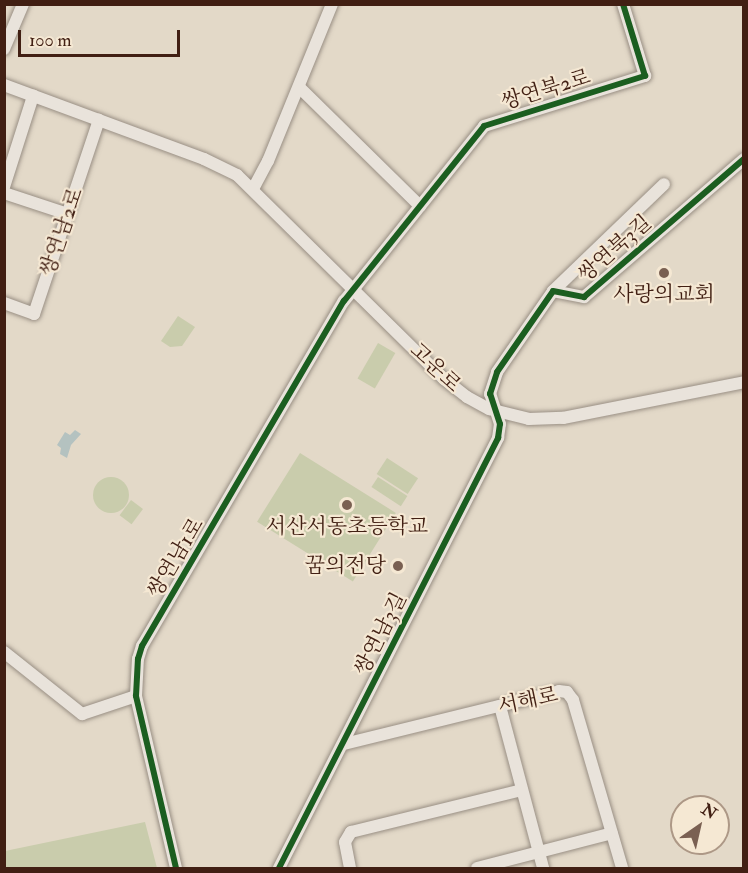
<!DOCTYPE html>
<html>
<head>
<meta charset="utf-8">
<style>
  body { margin:0 }
  #map { position:relative; width:748px; height:873px; overflow:hidden; background:#e3d9c8; font-family:"IM FELL Double Pica","Noto Serif KR",serif }
  div>[style] { position:absolute }
  [style*='--x'] { left:calc(var(--x)*1px); top:calc(var(--y)*1px); width:calc(var(--w)*1px); rotate:calc(var(--a)*1deg) }
  .green>* { inset:0; background:#c9ccac; transform-origin:0 0 }
  .round { border-radius:50% }
  .water>* { inset:0; background:#b4c2c0 }
  .roads { filter:drop-shadow(0 0 2px #998f84) drop-shadow(0 0 2px #998f84) }
  .minor>* { height:12px; margin:-6px; padding:0 6px; transform-origin:6px; border-radius:6px; background:#e9e3db }
  .cycleway>* { height:6px; margin:-3px; padding:0 3px; transform-origin:3px; border-radius:3px; background:#1b5e20 }
  .dots>* { width:16px; height:16px; translate:-50% -50%; box-sizing:border-box; border:3px solid #f5e8d3; border-radius:50% }
  span { translate:-50% -50%; white-space:nowrap; text-align:center; line-height:1.15; -webkit-text-stroke:4.5px #f5e8d3; paint-order:stroke }
  .street-label { font-size:21px; color:#411f13 }
  .poi-label { font-size:21px; color:#411f13 }
  .right { translate:-100% -50%; text-align:right }
  .frame { position:absolute; inset:0; border:6px solid #411f13; pointer-events:none }
  .north { position:absolute; left:670px; top:795px; width:60px; height:60px; box-sizing:border-box; background:#f5e8d3; border:2px solid #ad9886; border-radius:50%; rotate:34deg; font-size:16px; font-weight:700; line-height:24px; text-align:center; color:#411f13 }
  .north::after { content:''; display:block; margin:auto; width:21px; height:27px; background:#7a6052; clip-path:polygon(50% 0,100% 100%,50% 72%,0 100%) }
  .scale { position:absolute; left:18px; top:30px; width:162px; height:27px; box-sizing:border-box; border:3px solid #411f13; border-top:0; padding-left:8px; font-size:18px; line-height:21px; white-space:nowrap; color:#411f13; -webkit-text-stroke:4px #f5e8d3; paint-order:stroke }
</style>
</head>
<body>
<div id="map">
  <div class="green">
    <div style="clip-path:polygon(178px 316px,195px 327px,182px 346px,170px 347px,161px 341px)"></div>
    <div style="left:378px;top:343px;width:20px;height:41px;rotate:30deg"></div>
    <div style="left:300px;top:453px;width:113px;height:81px;rotate:32deg"></div>
    <div style="left:387px;top:458px;width:37px;height:19px;rotate:33deg"></div>
    <div style="left:378px;top:477px;width:35px;height:12px;rotate:33deg"></div>
    <div class="round" style="left:93px;top:477px;width:36px;height:36px"></div>
    <div style="left:131px;top:500px;width:15px;height:19px;rotate:37deg"></div>
    <div style="clip-path:polygon(145px 822px,157px 868px,5px 868px,5px 851px)"></div>
  </div>
  <div class="water">
    <div style="clip-path:polygon(75px 430px,81px 434px,71px 445px,67px 458px,60px 454px,61px 448px,57px 445px,65px 432px,70px 435px)"></div>
  </div>
  <div class="roads">
    <div class="minor">
      <div style="--x:4;--y:49;--w:49;--a:-67.1"></div>
      <div style="--x:4;--y:85;--w:213;--a:20.3"></div>
      <div style="--x:204;--y:159;--w:37;--a:26"></div>
      <div style="--x:237;--y:175;--w:291;--a:44.6"></div>
      <div style="--x:444;--y:379;--w:29;--a:38"></div>
      <div style="--x:467;--y:397;--w:25;--a:29"></div>
      <div style="--x:489;--y:409;--w:41;--a:14"></div>
      <div style="--x:529;--y:419;--w:34;--a:-2"></div>
      <div style="--x:563;--y:418;--w:185;--a:-11.2"></div>
      <div style="--x:299;--y:87;--w:170;--a:44.5"></div>
      <div style="--x:4;--y:187;--w:96;--a:-72.3"></div>
      <div style="--x:253;--y:189;--w:32;--a:-62"></div>
      <div style="--x:268;--y:161;--w:170;--a:-67.8"></div>
      <div style="--x:4;--y:193;--w:67;--a:18.2"></div>
      <div style="--x:553;--y:291;--w:154;--a:-43.9"></div>
      <div style="--x:4;--y:303;--w:32;--a:20"></div>
      <div style="--x:34;--y:314;--w:205;--a:-71.5"></div>
      <div style="--x:4;--y:652;--w:100;--a:38.5"></div>
      <div style="--x:82;--y:714;--w:57;--a:-18.4"></div>
      <div style="--x:500;--y:706;--w:168;--a:75.1"></div>
      <div style="--x:344;--y:744;--w:221;--a:-13.8"></div>
      <div style="--x:559;--y:691;--w:8;--a:7"></div>
      <div style="--x:567;--y:692;--w:10;--a:53"></div>
      <div style="--x:573;--y:700;--w:175;--a:73.7"></div>
      <div style="--x:176;--y:868;--w:177;--a:-103.1"></div>
      <div style="--x:136;--y:696;--w:37;--a:-87"></div>
      <div style="--x:138;--y:659;--w:14;--a:-73"></div>
      <div style="--x:142;--y:646;--w:400;--a:-59.7"></div>
      <div style="--x:344;--y:301;--w:224;--a:-51.3"></div>
      <div style="--x:484;--y:126;--w:169;--a:-17.3"></div>
      <div style="--x:645;--y:76;--w:75;--a:-107"></div>
      <div style="--x:279;--y:868;--w:483;--a:-63"></div>
      <div style="--x:498;--y:438;--w:14;--a:-82"></div>
      <div style="--x:500;--y:424;--w:32;--a:-108"></div>
      <div style="--x:490;--y:394;--w:23;--a:-72"></div>
      <div style="--x:497;--y:372;--w:98;--a:-55.3"></div>
      <div style="--x:553;--y:291;--w:32;--a:11"></div>
      <div style="--x:584;--y:297;--w:211;--a:-40.8"></div>
      <div style="--x:350;--y:868;--w:26;--a:-101"></div>
      <div style="--x:345;--y:842;--w:12;--a:-59"></div>
      <div style="--x:351;--y:832;--w:176;--a:-13.8"></div>
      <div style="--x:477;--y:868;--w:139;--a:-14.5"></div>
    </div>
  </div>
  <div class="cycleway">
    <div style="--x:176;--y:868;--w:177;--a:-103.1"></div>
    <div style="--x:136;--y:696;--w:37;--a:-87"></div>
    <div style="--x:138;--y:659;--w:14;--a:-73"></div>
    <div style="--x:142;--y:646;--w:400;--a:-59.7"></div>
    <div style="--x:344;--y:301;--w:224;--a:-51.3"></div>
    <div style="--x:484;--y:126;--w:169;--a:-17.3"></div>
    <div style="--x:645;--y:76;--w:75;--a:-107"></div>
    <div style="--x:279;--y:868;--w:483;--a:-63"></div>
    <div style="--x:498;--y:438;--w:14;--a:-82"></div>
    <div style="--x:500;--y:424;--w:32;--a:-108"></div>
    <div style="--x:490;--y:394;--w:23;--a:-72"></div>
    <div style="--x:497;--y:372;--w:98;--a:-55.3"></div>
    <div style="--x:553;--y:291;--w:32;--a:11"></div>
    <div style="--x:584;--y:297;--w:211;--a:-40.8"></div>
  </div>
  <div class="dots">
    <div style="left:664px;top:273px;background:#7a6052"></div>
    <div style="left:347px;top:505px;background:#7a6052"></div>
    <div style="left:398px;top:566px;background:#7a6052"></div>
  </div>
  <div class="street-label">
    <span style="left:546px;top:90px;rotate:-17deg">쌍연북2로</span>
    <span style="left:62px;top:232px;rotate:-71deg">쌍연남2로</span>
    <span style="left:615px;top:249px;rotate:-41deg">쌍연북3길</span>
    <span style="left:435px;top:368px;rotate:43deg">고운로</span>
    <span style="left:176px;top:558px;rotate:-59deg">쌍연남1로</span>
    <span style="left:381px;top:634px;rotate:-63deg">쌍연남3길</span>
    <span style="left:528px;top:701px;rotate:-12deg">서해로</span>
  </div>
  <div class="poi-label">
    <span style="left:664px;top:295px">사랑의교회</span>
    <span style="left:347px;top:527px">서산서동초등학교</span>
    <span class="right" style="left:386px;top:566px">꿈의전당</span>
  </div>
  <div class="frame"></div>
  <div class="north">N</div>
  <div class="scale">100 m</div>
</div>
</body>
</html>
